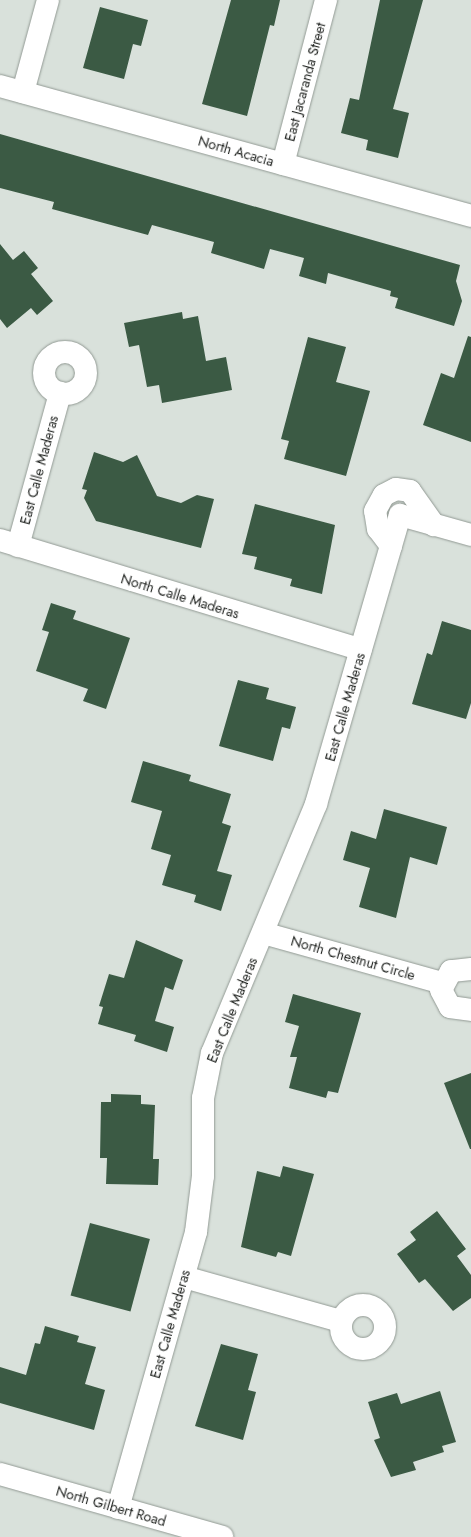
<!DOCTYPE html>
<html>
<head>
<meta charset="utf-8">
<style>
  body { margin:0 }
  #map { position:relative; width:471px; height:1537px; overflow:hidden; background:#d9e1db; font-family:Jost,sans-serif }
  div>[style] { position:absolute }
  [style*='--x'] { left:calc(var(--x)*1px); top:calc(var(--y)*1px); width:calc(var(--w)*1px); rotate:calc(var(--a)*1deg) }
  .building>* { inset:0; background:#3b5a44; transform-origin:0 0 }
  .roads { filter:drop-shadow(0 0 1px #929a94) drop-shadow(0 0 1px #929a94) }
  .minor>* { height:22px; margin:-11px; padding:0 11px; transform-origin:11px; border-radius:11px; background:#fff }
  .minor>.ring { margin:-11px; padding:0; box-sizing:content-box; background:none; border:22px solid #fff; border-radius:50% }
  .major>* { height:22px; margin:-11px; padding:0 11px; transform-origin:11px; border-radius:11px; background:#fff }
  span { translate:-50% -50%; white-space:nowrap; text-align:center; line-height:1.15; -webkit-text-stroke:4px #fff; paint-order:stroke }
  .street-label { font-size:14px; color:#1e211e }
</style>
</head>
<body>
<div id="map">
  <div class="building">
    <div style="clip-path:polygon(231px 0,280px 0,274px 26px,270px 25px,247px 116px,202px 104px)"></div>
    <div style="clip-path:polygon(380px 0,423px 0,393px 109px,409px 113px,398px 158px,366px 150px,368px 140px,341px 133px,350px 98px,359px 100px)"></div>
    <div style="clip-path:polygon(100px 7px,148px 20px,141px 46px,133px 44px,124px 79px,83px 68px)"></div>
    <div style="clip-path:polygon(0 134px,460px 265px,456px 281px,462px 301px,454px 326px,395px 308px,398px 298px,390px 296px,391px 291px,328px 273px,326px 284px,299px 276px,304px 258px,270px 249px,264px 269px,211px 253px,214px 242px,152px 225px,148px 235px,52px 209px,54px 202px,0 188px)"></div>
    <div style="clip-path:polygon(0 244px,13px 260px,24px 251px,38px 268px,31px 274px,53px 301px,37px 315px,31px 308px,7px 328px,0 319px)"></div>
    <div style="clip-path:polygon(182px 312px,183px 319px,198px 316px,206px 361px,226px 357px,232px 390px,162px 403px,159px 385px,147px 387px,139px 345px,129px 347px,124px 323px)"></div>
    <div style="clip-path:polygon(468px 336px,471px 337px,471px 442px,423px 425px,441px 373px,454px 378px)"></div>
    <div style="clip-path:polygon(308px 337px,346px 347px,336px 382px,370px 391px,346px 476px,284px 459px,289px 441px,281px 439px)"></div>
    <div style="clip-path:polygon(94px 452px,123px 462px,137px 455px,157px 496px,181px 503px,197px 495px,214px 499px,201px 548px,96px 521px,84px 498px,87px 490px,82px 489px)"></div>
    <div style="clip-path:polygon(255px 504px,335px 525px,322px 594px,290px 586px,292px 579px,254px 569px,257px 557px,242px 554px)"></div>
    <div style="clip-path:polygon(51px 603px,76px 611px,73px 619px,130px 638px,106px 709px,83px 701px,88px 689px,36px 671px,49px 632px,42px 630px)"></div>
    <div style="clip-path:polygon(442px 621px,471px 630px,471px 703px,466px 719px,412px 704px,427px 653px,432px 655px)"></div>
    <div style="clip-path:polygon(238px 680px,269px 688px,266px 699px,296px 707px,290px 729px,282px 727px,273px 761px,219px 746px)"></div>
    <div style="clip-path:polygon(143px 761px,191px 775px,189px 781px,231px 794px,222px 823px,231px 826px,217px 871px,232px 875px,221px 911px,194px 902px,196px 895px,162px 885px,171px 855px,151px 849px,162px 811px,131px 802px)"></div>
    <div style="clip-path:polygon(384px 809px,447px 827px,437px 865px,410px 857px,396px 918px,359px 907px,370px 868px,343px 860px,351px 831px,376px 839px)"></div>
    <div style="clip-path:polygon(136px 940px,183px 960px,173px 990px,165px 987px,155px 1021px,174px 1027px,167px 1052px,134px 1041px,136px 1035px,98px 1024px,103px 1007px,99px 1006px,109px 974px,124px 978px)"></div>
    <div style="clip-path:polygon(293px 994px,361px 1013px,338px 1093px,328px 1091px,326px 1098px,289px 1088px,297px 1057px,290px 1057px,299px 1026px,285px 1022px)"></div>
    <div style="clip-path:polygon(471px 1073px,471px 1149px,470px 1149px,444px 1083px)"></div>
    <div style="clip-path:polygon(111px 1094px,141px 1095px,141px 1104px,155px 1105px,153px 1159px,159px 1159px,158px 1185px,106px 1184px,107px 1158px,100px 1158px,101px 1102px,111px 1102px)"></div>
    <div style="clip-path:polygon(283px 1166px,314px 1174px,291px 1256px,278px 1252px,276px 1257px,241px 1247px,257px 1171px,280px 1177px)"></div>
    <div style="clip-path:polygon(437px 1211px,466px 1249px,457px 1256px,471px 1275px,471px 1298px,453px 1311px,425px 1279px,419px 1283px,397px 1254px,416px 1240px,410px 1232px)"></div>
    <div style="left:90px;top:1223px;width:62px;height:75px;rotate:15deg"></div>
    <div style="clip-path:polygon(45px 1326px,79px 1336px,77px 1342px,96px 1347px,85px 1384px,105px 1390px,94px 1430px,0 1403px,0 1367px,26px 1375px,35px 1343px,40px 1344px)"></div>
    <div style="clip-path:polygon(221px 1344px,258px 1354px,248px 1390px,256px 1392px,243px 1440px,195px 1426px)"></div>
    <div style="clip-path:polygon(440px 1391px,456px 1442px,442px 1446px,444px 1452px,413px 1462px,416px 1470px,391px 1477px,374px 1440px,380px 1438px,368px 1402px,397px 1393px,401px 1404px)"></div>
  </div>
  <div class="roads">
    <div class="minor">
      <div style="--x:0;--y:86;--w:489;--a:15.4"></div>
      <div style="--x:23;--y:92;--w:95;--a:-74.8"></div>
      <div style="--x:283;--y:164;--w:170;--a:-75.3"></div>
      <div class="ring" style="left:44px;top:352px;width:20px;height:20px"></div>
      <div style="--x:0;--y:540;--w:377;--a:16.9"></div>
      <div style="--x:18;--y:546;--w:159;--a:-74.6"></div>
      <div style="--x:391;--y:546;--w:21;--a:-127"></div>
      <div style="--x:378;--y:529;--w:18;--a:-99"></div>
      <div style="--x:375;--y:511;--w:18;--a:-61"></div>
      <div style="--x:384;--y:495;--w:13;--a:-27"></div>
      <div style="--x:396;--y:489;--w:14;--a:8"></div>
      <div style="--x:410;--y:491;--w:42;--a:54.8"></div>
      <div style="--x:263;--y:933;--w:186;--a:15.6"></div>
      <div style="--x:471;--y:969;--w:20;--a:174"></div>
      <div style="--x:451;--y:971;--w:21;--a:118"></div>
      <div style="--x:441;--y:990;--w:19;--a:62"></div>
      <div style="--x:450;--y:1007;--w:21;--a:8"></div>
      <div style="--x:184;--y:1277;--w:163;--a:15.7"></div>
      <div class="ring" style="left:341px;top:1305px;width:22px;height:22px"></div>
      <div style="--x:118;--y:1508;--w:287;--a:-74.2"></div>
      <div style="--x:196;--y:1232;--w:56;--a:-82.9"></div>
      <div style="--x:203;--y:1176;--w:78;--a:-90"></div>
      <div style="--x:203;--y:1098;--w:46;--a:-78.7"></div>
      <div style="--x:212;--y:1053;--w:270;--a:-67.3"></div>
      <div style="--x:316;--y:804;--w:301;--a:-73.8"></div>
      <div style="--x:400;--y:515;--w:74;--a:15.7"></div>
    </div>
    <div class="major">
      <div style="--x:0;--y:1474;--w:231;--a:15.8"></div>
    </div>
  </div>
  <div class="street-label">
    <span style="left:305px;top:82px;rotate:-75deg">East Jacaranda Street</span>
    <span style="left:236px;top:151px;rotate:16deg">North Acacia</span>
    <span style="left:39px;top:470px;rotate:-75deg">East Calle Maderas</span>
    <span style="left:180px;top:596px;rotate:17deg">North Calle Maderas</span>
    <span style="left:345px;top:707px;rotate:-74deg">East Calle Maderas</span>
    <span style="left:353px;top:958px;rotate:16deg">North Chestnut Circle</span>
    <span style="left:232px;top:1010px;rotate:-68deg">East Calle Maderas</span>
    <span style="left:170px;top:1324px;rotate:-74deg">East Calle Maderas</span>
    <span style="left:111px;top:1506px;rotate:16deg">North Gilbert Road</span>
  </div>
</div>
</body>
</html>
